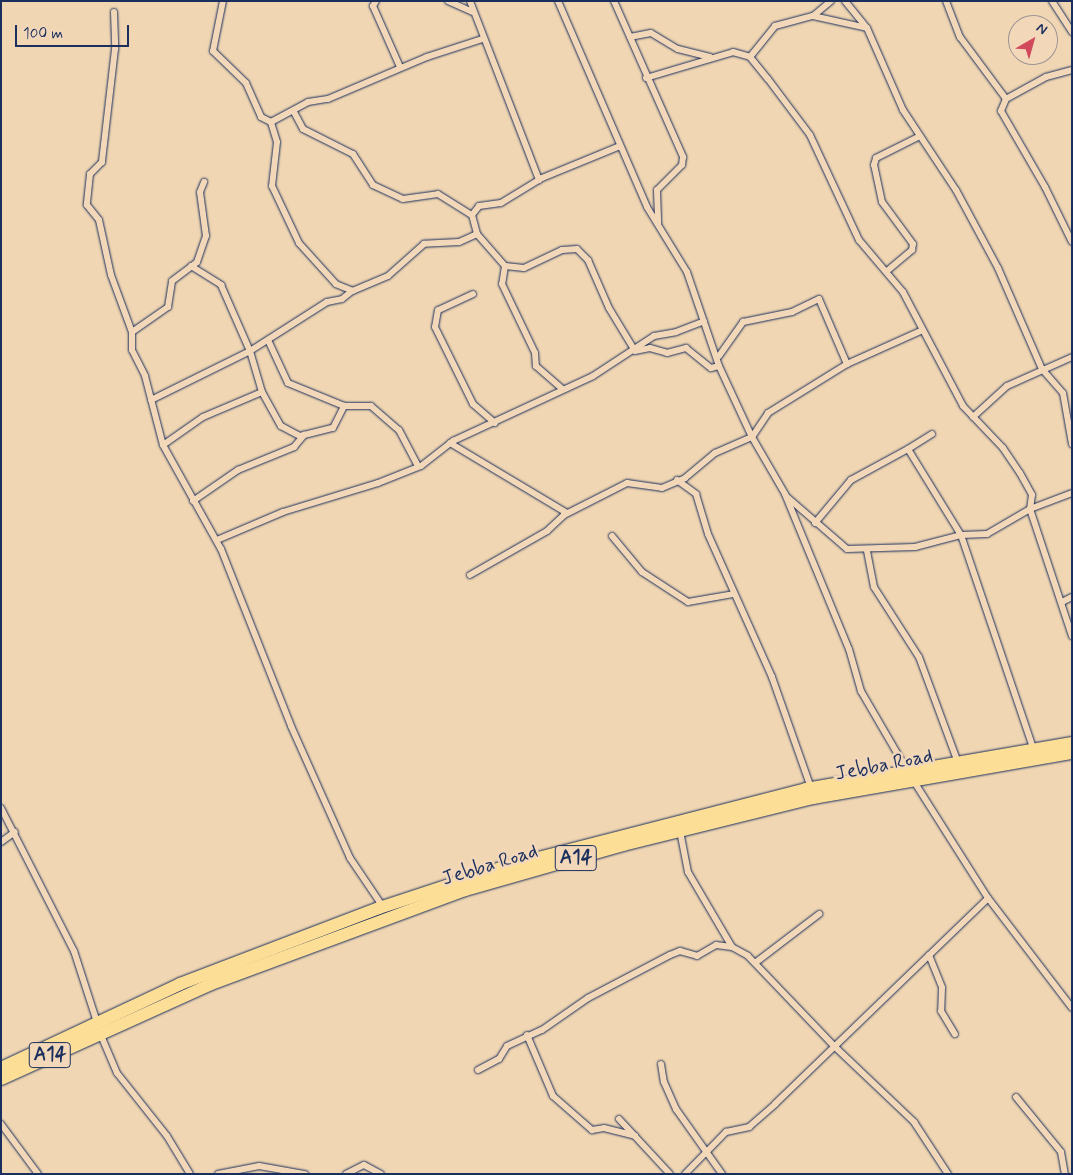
<!DOCTYPE html>
<html>
<head>
<meta charset="utf-8">
<style>
  body { margin:0 }
  #map { position:relative; width:1073px; height:1175px; overflow:hidden; background:#f0d6b2; font-family:Mynerve,sans-serif }
  div>[style] { position:absolute }
  [style*='--x'] { left:calc(var(--x)*1px); top:calc(var(--y)*1px); width:calc(var(--w)*1px); rotate:calc(var(--a)*1deg) }
  .roads { filter:drop-shadow(0 0 1px #1b2f5e) drop-shadow(0 0 1px #1b2f5e) }
  .street>* { height:6px; margin:-3px; padding:0 3px; transform-origin:3px; border-radius:3px; background:#f2d8b9 }
  .highway>* { height:12px; margin:-6px; padding:0 6px; transform-origin:6px; border-radius:6px; background:#fcde96 }
  span { translate:-50% -50%; white-space:nowrap; text-align:center; line-height:1.15; -webkit-text-stroke:5px #f2d8b9; paint-order:stroke }
  .shield-label span { padding:1px 4px; background:#f2d8b9; border:1px solid; border-radius:4px; -webkit-text-stroke-width:0 }
  .shield-label { font-size:19px; color:#1b2f5e; font-weight:700 }
  .street-label { font-size:20px; color:#1b2f5e }
  .frame { position:absolute; inset:0; border:2px solid #1b2f5e; pointer-events:none }
  .north { position:absolute; left:1008px; top:15px; width:50px; height:50px; box-sizing:border-box; background:#f2d8b9; border:1px solid #9c9495; border-radius:50%; rotate:38deg; font-size:14px; font-weight:700; line-height:20px; text-align:center; color:#1b2f5e }
  .north::after { content:''; display:block; margin:auto; width:18px; height:22px; background:#d1495b; clip-path:polygon(50% 0,100% 100%,50% 72%,0 100%) }
  .scale { position:absolute; left:15px; top:25px; width:114px; height:22px; box-sizing:border-box; border:2px solid #1b2f5e; border-top:0; padding-left:6px; font-size:15px; line-height:18px; white-space:nowrap; color:#1b2f5e; -webkit-text-stroke:4px #f2d8b9; paint-order:stroke }
</style>
</head>
<body>
<div id="map">
  <div class="roads">
    <div class="street">
      <div style="--x:223;--y:1;--w:51;--a:101.3"></div>
      <div style="--x:213;--y:51;--w:46;--a:44.1"></div>
      <div style="--x:246;--y:83;--w:37;--a:66"></div>
      <div style="--x:261;--y:117;--w:11;--a:27"></div>
      <div style="--x:376;--y:1;--w:6;--a:121"></div>
      <div style="--x:373;--y:6;--w:67;--a:66.1"></div>
      <div style="--x:448;--y:1;--w:27;--a:24"></div>
      <div style="--x:470;--y:1;--w:192;--a:68.9"></div>
      <div style="--x:558;--y:1;--w:224;--a:66.6"></div>
      <div style="--x:647;--y:207;--w:76;--a:58.4"></div>
      <div style="--x:687;--y:272;--w:99;--a:71.2"></div>
      <div style="--x:719;--y:366;--w:78;--a:65.1"></div>
      <div style="--x:752;--y:437;--w:66;--a:59.9"></div>
      <div style="--x:785;--y:494;--w:168;--a:67.6"></div>
      <div style="--x:849;--y:649;--w:44;--a:74.1"></div>
      <div style="--x:861;--y:691;--w:91;--a:59.8"></div>
      <div style="--x:614;--y:1;--w:171;--a:66.1"></div>
      <div style="--x:683;--y:157;--w:8;--a:97"></div>
      <div style="--x:682;--y:165;--w:35;--a:135"></div>
      <div style="--x:657;--y:190;--w:33;--a:88"></div>
      <div style="--x:831;--y:1;--w:23;--a:140"></div>
      <div style="--x:813;--y:16;--w:55;--a:12.5"></div>
      <div style="--x:867;--y:28;--w:90;--a:66.3"></div>
      <div style="--x:903;--y:110;--w:96;--a:56.5"></div>
      <div style="--x:956;--y:190;--w:89;--a:61.7"></div>
      <div style="--x:998;--y:268;--w:110;--a:66.5"></div>
      <div style="--x:1042;--y:369;--w:32;--a:49"></div>
      <div style="--x:1063;--y:393;--w:52;--a:80"></div>
      <div style="--x:845;--y:1;--w:35;--a:51"></div>
      <div style="--x:946;--y:1;--w:39;--a:69"></div>
      <div style="--x:960;--y:37;--w:77;--a:53.4"></div>
      <div style="--x:1052;--y:1;--w:37;--a:57"></div>
      <div style="--x:114;--y:12;--w:37;--a:88"></div>
      <div style="--x:115;--y:49;--w:114;--a:96.6"></div>
      <div style="--x:102;--y:162;--w:17;--a:135"></div>
      <div style="--x:90;--y:174;--w:31;--a:96"></div>
      <div style="--x:87;--y:205;--w:19;--a:51"></div>
      <div style="--x:99;--y:220;--w:56;--a:77.7"></div>
      <div style="--x:111;--y:275;--w:61;--a:69.8"></div>
      <div style="--x:132;--y:332;--w:18;--a:90"></div>
      <div style="--x:132;--y:350;--w:29;--a:63"></div>
      <div style="--x:145;--y:376;--w:71;--a:75.4"></div>
      <div style="--x:163;--y:445;--w:119;--a:60.9"></div>
      <div style="--x:221;--y:549;--w:190;--a:68.4"></div>
      <div style="--x:291;--y:726;--w:145;--a:65.9"></div>
      <div style="--x:350;--y:858;--w:59;--a:56"></div>
      <div style="--x:630;--y:37;--w:21;--a:-11"></div>
      <div style="--x:651;--y:33;--w:31;--a:31"></div>
      <div style="--x:678;--y:49;--w:33;--a:14"></div>
      <div style="--x:750;--y:57;--w:40;--a:-51"></div>
      <div style="--x:775;--y:26;--w:39;--a:-15"></div>
      <div style="--x:1072;--y:70;--w:27;--a:165"></div>
      <div style="--x:1046;--y:77;--w:46;--a:151.2"></div>
      <div style="--x:1006;--y:99;--w:13;--a:113"></div>
      <div style="--x:1001;--y:111;--w:88;--a:59.9"></div>
      <div style="--x:1045;--y:187;--w:61;--a:63.9"></div>
      <div style="--x:646;--y:78;--w:91;--a:-16.6"></div>
      <div style="--x:733;--y:52;--w:18;--a:16"></div>
      <div style="--x:750;--y:57;--w:28;--a:51"></div>
      <div style="--x:768;--y:79;--w:70;--a:53.1"></div>
      <div style="--x:810;--y:135;--w:116;--a:65"></div>
      <div style="--x:859;--y:240;--w:68;--a:49.8"></div>
      <div style="--x:903;--y:292;--w:129;--a:62.2"></div>
      <div style="--x:963;--y:406;--w:58;--a:46.4"></div>
      <div style="--x:1003;--y:448;--w:30;--a:56"></div>
      <div style="--x:1020;--y:473;--w:25;--a:61"></div>
      <div style="--x:1032;--y:495;--w:14;--a:98"></div>
      <div style="--x:1030;--y:509;--w:134;--a:71.7"></div>
      <div style="--x:294;--y:112;--w:19;--a:62"></div>
      <div style="--x:303;--y:129;--w:56;--a:26.6"></div>
      <div style="--x:353;--y:154;--w:37;--a:57"></div>
      <div style="--x:373;--y:185;--w:33;--a:25"></div>
      <div style="--x:403;--y:199;--w:35;--a:-8"></div>
      <div style="--x:438;--y:194;--w:40;--a:32"></div>
      <div style="--x:472;--y:215;--w:20;--a:75"></div>
      <div style="--x:477;--y:234;--w:43;--a:48.8"></div>
      <div style="--x:505;--y:266;--w:19;--a:6"></div>
      <div style="--x:524;--y:268;--w:42;--a:-25.3"></div>
      <div style="--x:562;--y:250;--w:15;--a:-4"></div>
      <div style="--x:577;--y:249;--w:16;--a:45"></div>
      <div style="--x:588;--y:260;--w:52;--a:66.4"></div>
      <div style="--x:609;--y:308;--w:50;--a:58.8"></div>
      <div style="--x:635;--y:351;--w:15;--a:-11"></div>
      <div style="--x:650;--y:348;--w:18;--a:16"></div>
      <div style="--x:667;--y:353;--w:20;--a:-15"></div>
      <div style="--x:686;--y:348;--w:32;--a:39"></div>
      <div style="--x:711;--y:368;--w:8;--a:-14"></div>
      <div style="--x:472;--y:215;--w:11;--a:-52"></div>
      <div style="--x:479;--y:206;--w:22;--a:-8"></div>
      <div style="--x:501;--y:203;--w:48;--a:-31.4"></div>
      <div style="--x:542;--y:178;--w:84;--a:-22.3"></div>
      <div style="--x:477;--y:234;--w:20;--a:156"></div>
      <div style="--x:459;--y:242;--w:35;--a:177"></div>
      <div style="--x:424;--y:244;--w:48;--a:138.4"></div>
      <div style="--x:388;--y:276;--w:38;--a:157"></div>
      <div style="--x:353;--y:291;--w:18;--a:-158"></div>
      <div style="--x:336;--y:284;--w:55;--a:-132.1"></div>
      <div style="--x:299;--y:243;--w:63;--a:-115.3"></div>
      <div style="--x:272;--y:186;--w:44;--a:-83.5"></div>
      <div style="--x:277;--y:142;--w:21;--a:-107"></div>
      <div style="--x:271;--y:122;--w:42;--a:-28.4"></div>
      <div style="--x:308;--y:102;--w:20;--a:-9"></div>
      <div style="--x:328;--y:99;--w:108;--a:-23"></div>
      <div style="--x:427;--y:57;--w:58;--a:-18.1"></div>
      <div style="--x:191;--y:266;--w:36;--a:32"></div>
      <div style="--x:221;--y:285;--w:72;--a:66.3"></div>
      <div style="--x:250;--y:351;--w:43;--a:73.7"></div>
      <div style="--x:262;--y:392;--w:39;--a:61"></div>
      <div style="--x:281;--y:426;--w:21;--a:28"></div>
      <div style="--x:300;--y:436;--w:34;--a:-14"></div>
      <div style="--x:333;--y:428;--w:25;--a:-63"></div>
      <div style="--x:505;--y:266;--w:18;--a:99"></div>
      <div style="--x:502;--y:284;--w:76;--a:64.4"></div>
      <div style="--x:535;--y:353;--w:13;--a:86"></div>
      <div style="--x:536;--y:366;--w:35;--a:41"></div>
      <div style="--x:887;--y:271;--w:33;--a:-40"></div>
      <div style="--x:912;--y:250;--w:6;--a:-81"></div>
      <div style="--x:913;--y:244;--w:52;--a:-126.4"></div>
      <div style="--x:882;--y:202;--w:38;--a:-102"></div>
      <div style="--x:874;--y:165;--w:7;--a:-74"></div>
      <div style="--x:876;--y:158;--w:49;--a:-26.6"></div>
      <div style="--x:473;--y:294;--w:38;--a:155"></div>
      <div style="--x:438;--y:310;--w:17;--a:100"></div>
      <div style="--x:435;--y:327;--w:86;--a:63.7"></div>
      <div style="--x:473;--y:404;--w:29;--a:41"></div>
      <div style="--x:132;--y:332;--w:44;--a:-34.8"></div>
      <div style="--x:168;--y:307;--w:26;--a:-81"></div>
      <div style="--x:172;--y:281;--w:31;--a:-37"></div>
      <div style="--x:197;--y:262;--w:28;--a:-71"></div>
      <div style="--x:206;--y:236;--w:44;--a:-97.8"></div>
      <div style="--x:200;--y:192;--w:11;--a:-68"></div>
      <div style="--x:268;--y:340;--w:47;--a:65.1"></div>
      <div style="--x:288;--y:383;--w:61;--a:22.3"></div>
      <div style="--x:344;--y:406;--w:27;--a:0"></div>
      <div style="--x:371;--y:406;--w:37;--a:41"></div>
      <div style="--x:399;--y:430;--w:41;--a:62.2"></div>
      <div style="--x:719;--y:356;--w:42;--a:-54.8"></div>
      <div style="--x:743;--y:322;--w:50;--a:-11.5"></div>
      <div style="--x:792;--y:312;--w:30;--a:-26"></div>
      <div style="--x:819;--y:299;--w:71;--a:66.7"></div>
      <div style="--x:847;--y:364;--w:83;--a:-24.1"></div>
      <div style="--x:151;--y:400;--w:110;--a:-26.3"></div>
      <div style="--x:250;--y:351;--w:91;--a:-32.5"></div>
      <div style="--x:327;--y:302;--w:15;--a:-11"></div>
      <div style="--x:342;--y:299;--w:13;--a:-39"></div>
      <div style="--x:973;--y:417;--w:46;--a:-42.4"></div>
      <div style="--x:1007;--y:386;--w:71;--a:-24"></div>
      <div style="--x:932;--y:434;--w:28;--a:148"></div>
      <div style="--x:908;--y:449;--w:101;--a:58.4"></div>
      <div style="--x:961;--y:535;--w:26;--a:-2"></div>
      <div style="--x:987;--y:534;--w:50;--a:-30.2"></div>
      <div style="--x:1030;--y:509;--w:45;--a:-20.9"></div>
      <div style="--x:450;--y:443;--w:136;--a:30.9"></div>
      <div style="--x:163;--y:445;--w:49;--a:-35"></div>
      <div style="--x:203;--y:417;--w:64;--a:-23"></div>
      <div style="--x:677;--y:480;--w:24;--a:36"></div>
      <div style="--x:696;--y:494;--w:42;--a:73.3"></div>
      <div style="--x:708;--y:534;--w:157;--a:65.9"></div>
      <div style="--x:772;--y:677;--w:118;--a:70.6"></div>
      <div style="--x:787;--y:497;--w:79;--a:40.9"></div>
      <div style="--x:847;--y:549;--w:68;--a:-1.7"></div>
      <div style="--x:915;--y:547;--w:48;--a:-14.6"></div>
      <div style="--x:961;--y:535;--w:225;--a:71.3"></div>
      <div style="--x:193;--y:501;--w:55;--a:-34.6"></div>
      <div style="--x:238;--y:470;--w:61;--a:-22.3"></div>
      <div style="--x:294;--y:447;--w:16;--a:-50"></div>
      <div style="--x:815;--y:523;--w:56;--a:-50.1"></div>
      <div style="--x:851;--y:480;--w:65;--a:-28.5"></div>
      <div style="--x:612;--y:536;--w:47;--a:50.2"></div>
      <div style="--x:642;--y:572;--w:55;--a:33.1"></div>
      <div style="--x:688;--y:602;--w:47;--a:-9.9"></div>
      <div style="--x:217;--y:540;--w:72;--a:-23"></div>
      <div style="--x:283;--y:512;--w:99;--a:-17"></div>
      <div style="--x:378;--y:483;--w:46;--a:-21.6"></div>
      <div style="--x:421;--y:466;--w:41;--a:-38"></div>
      <div style="--x:453;--y:441;--w:154;--a:-24.9"></div>
      <div style="--x:593;--y:376;--w:73;--a:-33.3"></div>
      <div style="--x:654;--y:336;--w:22;--a:-10"></div>
      <div style="--x:676;--y:332;--w:30;--a:-21"></div>
      <div style="--x:867;--y:551;--w:37;--a:79"></div>
      <div style="--x:874;--y:587;--w:83;--a:57.3"></div>
      <div style="--x:919;--y:657;--w:110;--a:69.7"></div>
      <div style="--x:470;--y:575;--w:89;--a:-29.7"></div>
      <div style="--x:547;--y:531;--w:23;--a:-43"></div>
      <div style="--x:564;--y:515;--w:71;--a:-26.9"></div>
      <div style="--x:627;--y:483;--w:35;--a:8"></div>
      <div style="--x:662;--y:488;--w:25;--a:-23"></div>
      <div style="--x:685;--y:478;--w:39;--a:-40"></div>
      <div style="--x:715;--y:453;--w:40;--a:-23.4"></div>
      <div style="--x:752;--y:437;--w:29;--a:-56"></div>
      <div style="--x:768;--y:413;--w:93;--a:-31.8"></div>
      <div style="--x:1062;--y:602;--w:11;--a:-27"></div>
      <div style="--x:913;--y:780;--w:140;--a:57.6"></div>
      <div style="--x:988;--y:898;--w:138;--a:52.6"></div>
      <div style="--x:1;--y:808;--w:161;--a:63"></div>
      <div style="--x:74;--y:951;--w:75;--a:72.1"></div>
      <div style="--x:680;--y:831;--w:42;--a:79"></div>
      <div style="--x:688;--y:872;--w:87;--a:59.6"></div>
      <div style="--x:1;--y:842;--w:17;--a:-36"></div>
      <div style="--x:929;--y:955;--w:35;--a:68"></div>
      <div style="--x:942;--y:988;--w:23;--a:92"></div>
      <div style="--x:941;--y:1011;--w:27;--a:59"></div>
      <div style="--x:755;--y:963;--w:81;--a:-37.4"></div>
      <div style="--x:100;--y:1033;--w:43;--a:67"></div>
      <div style="--x:117;--y:1073;--w:80;--a:51.6"></div>
      <div style="--x:167;--y:1136;--w:44;--a:58.8"></div>
      <div style="--x:527;--y:1035;--w:66;--a:66.9"></div>
      <div style="--x:553;--y:1096;--w:52;--a:41.1"></div>
      <div style="--x:592;--y:1130;--w:12;--a:-9"></div>
      <div style="--x:604;--y:1128;--w:32;--a:14"></div>
      <div style="--x:661;--y:1064;--w:18;--a:81"></div>
      <div style="--x:664;--y:1082;--w:30;--a:66"></div>
      <div style="--x:676;--y:1109;--w:80;--a:54.7"></div>
      <div style="--x:478;--y:1070;--w:24;--a:-28"></div>
      <div style="--x:499;--y:1059;--w:15;--a:-58"></div>
      <div style="--x:507;--y:1046;--w:38;--a:-25"></div>
      <div style="--x:542;--y:1030;--w:56;--a:-34.8"></div>
      <div style="--x:588;--y:998;--w:93;--a:-27.7"></div>
      <div style="--x:670;--y:955;--w:11;--a:-22"></div>
      <div style="--x:680;--y:951;--w:18;--a:16"></div>
      <div style="--x:697;--y:956;--w:22;--a:-30"></div>
      <div style="--x:716;--y:945;--w:16;--a:7"></div>
      <div style="--x:732;--y:947;--w:18;--a:29"></div>
      <div style="--x:748;--y:956;--w:123;--a:46.3"></div>
      <div style="--x:833;--y:1045;--w:112;--a:43.5"></div>
      <div style="--x:914;--y:1122;--w:62;--a:56.8"></div>
      <div style="--x:1016;--y:1097;--w:71;--a:50.7"></div>
      <div style="--x:1061;--y:1152;--w:22;--a:80"></div>
      <div style="--x:619;--y:1119;--w:75;--a:47.2"></div>
      <div style="--x:1;--y:1124;--w:62;--a:53.5"></div>
      <div style="--x:218;--y:1174;--w:42;--a:-11"></div>
      <div style="--x:259;--y:1166;--w:47;--a:9.9"></div>
      <div style="--x:346;--y:1174;--w:20;--a:-27"></div>
      <div style="--x:364;--y:1165;--w:19;--a:28"></div>
      <div style="--x:685;--y:1174;--w:59;--a:-45.7"></div>
      <div style="--x:726;--y:1132;--w:24;--a:-12"></div>
      <div style="--x:749;--y:1127;--w:35;--a:-41"></div>
      <div style="--x:775;--y:1104;--w:296;--a:-44"></div>
    </div>
    <div class="highway">
      <div style="--x:1;--y:1068;--w:198;--a:-25.1"></div>
      <div style="--x:180;--y:984;--w:213;--a:-20.9"></div>
      <div style="--x:379;--y:908;--w:135;--a:-18.2"></div>
      <div style="--x:507;--y:866;--w:309;--a:-14.4"></div>
      <div style="--x:806;--y:789;--w:270;--a:-9.8"></div>
      <div style="--x:1;--y:1079;--w:230;--a:-24.3"></div>
      <div style="--x:211;--y:984;--w:271;--a:-20.3"></div>
      <div style="--x:465;--y:890;--w:164;--a:-15.9"></div>
      <div style="--x:623;--y:845;--w:196;--a:-13.9"></div>
      <div style="--x:813;--y:798;--w:263;--a:-9.9"></div>
    </div>
  </div>
  <div class="shield-label">
    <span style="left:576px;top:858px">A14</span>
    <span style="left:50px;top:1055px">A14</span>
  </div>
  <div class="street-label">
    <span style="left:884px;top:765px;rotate:-11deg">Jebba Road</span>
    <span style="left:490px;top:865px;rotate:-17deg">Jebba Road</span>
  </div>
  <div class="frame"></div>
  <div class="north">N</div>
  <div class="scale">100 m</div>
</div>
</body>
</html>
